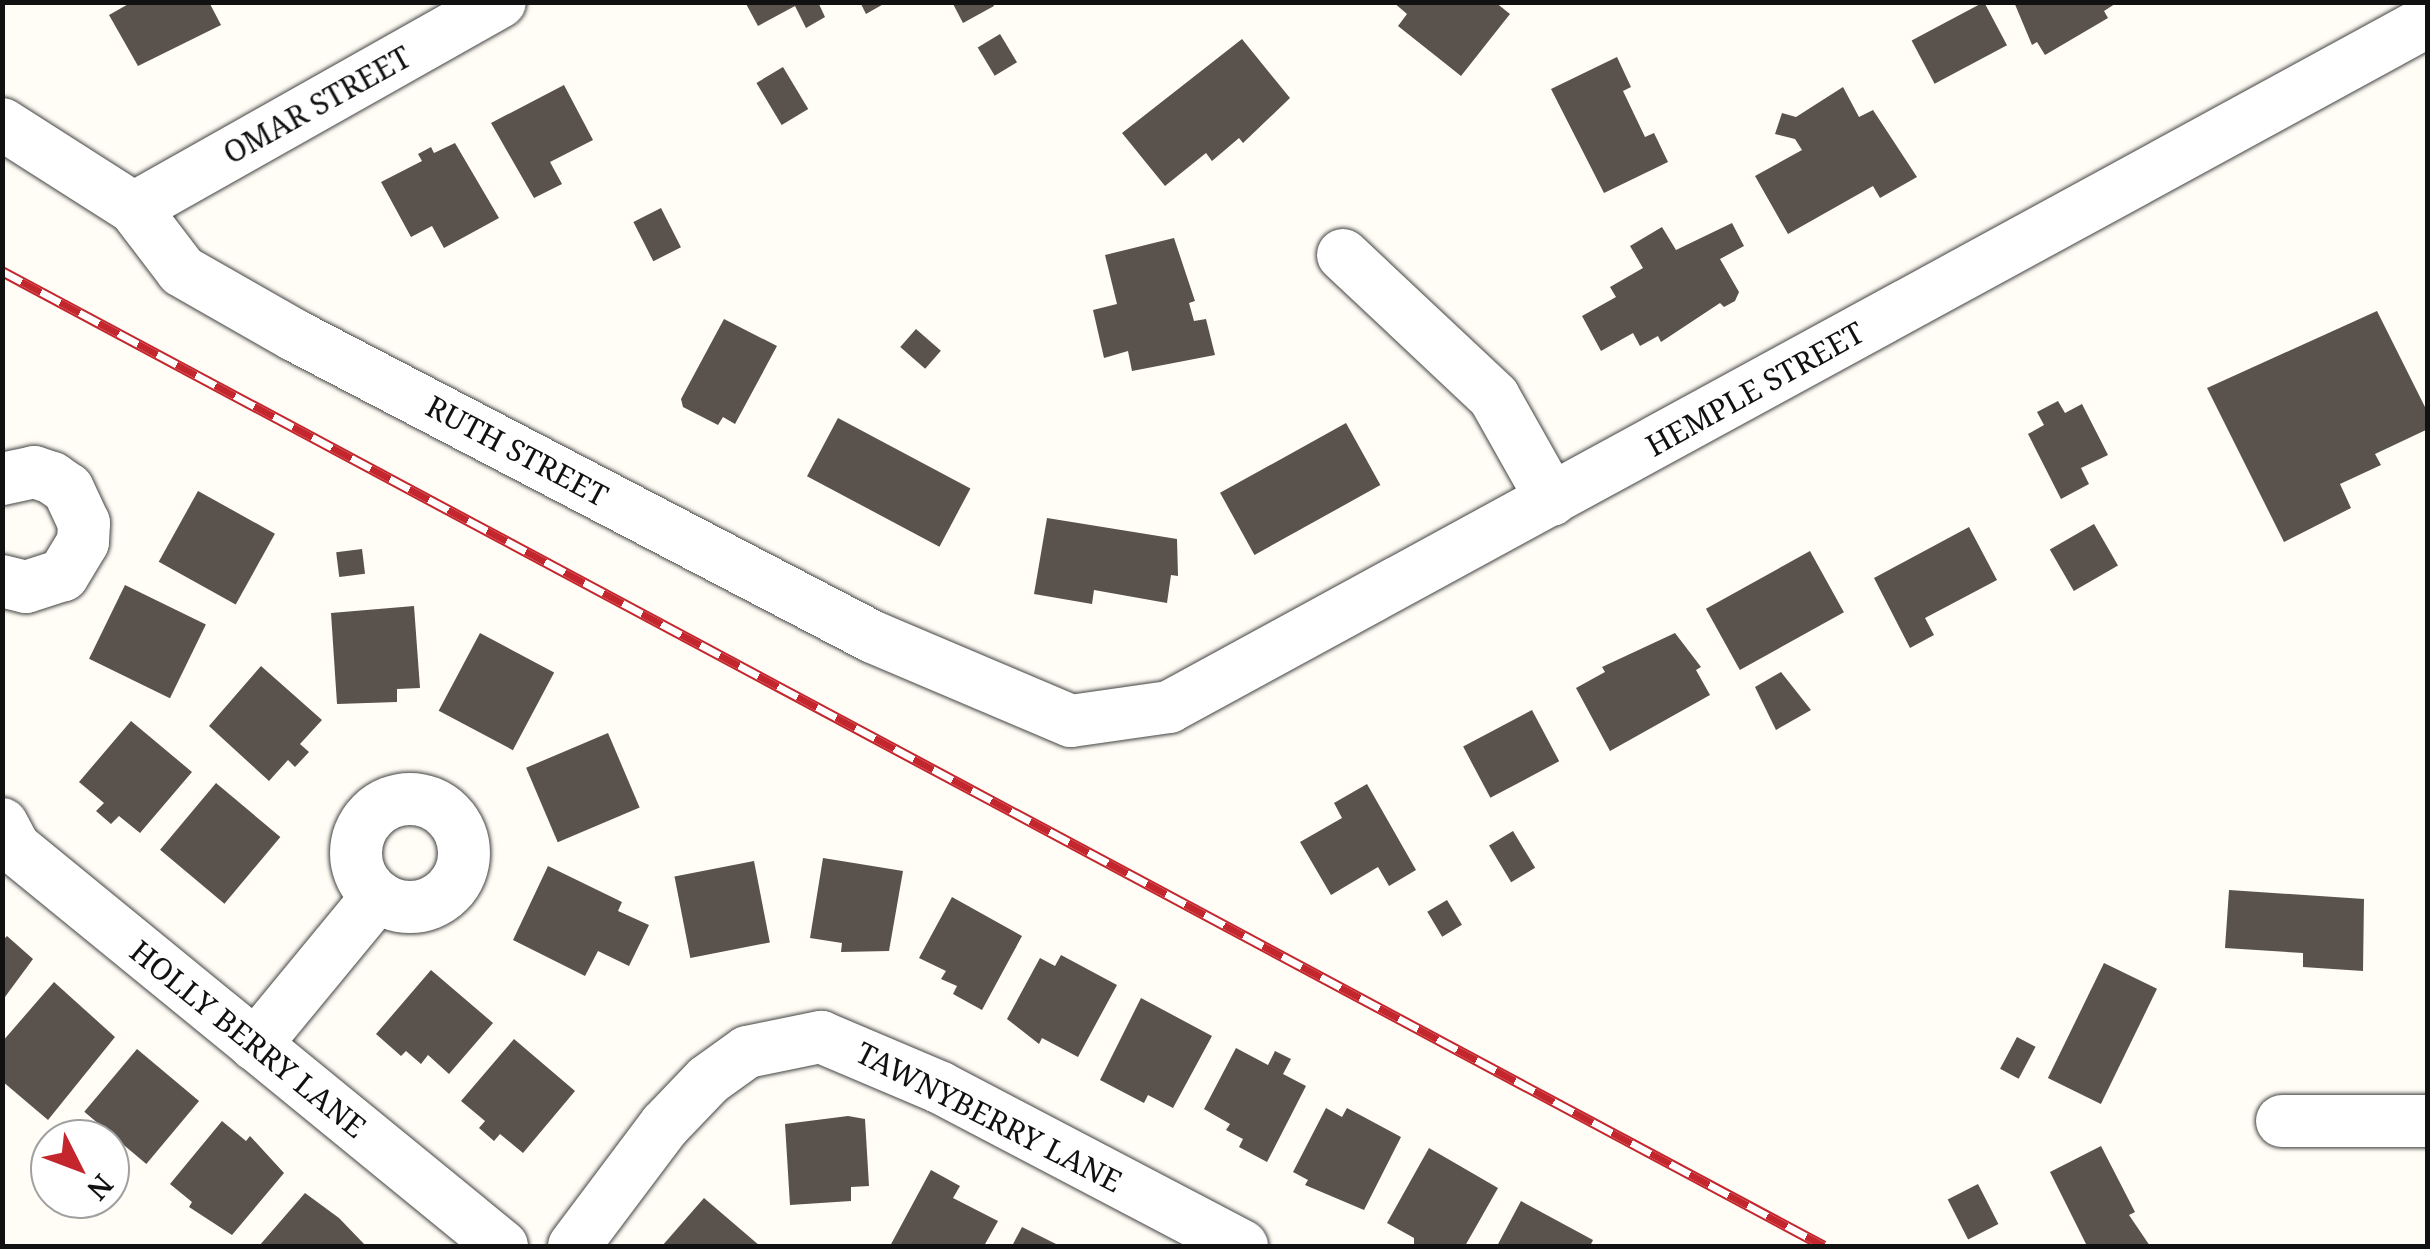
<!DOCTYPE html>
<html>
<head>
<meta charset="utf-8">
<style>
  body { margin:0 }
  #map { position:relative; width:2430px; height:1249px; overflow:hidden; background:#fffdf5; font-family:"Noto Serif",serif }
  div>[style] { position:absolute }
  [style*='--x'] { left:calc(var(--x)*1px); top:calc(var(--y)*1px); width:calc(var(--w)*1px); rotate:calc(var(--a)*1deg) }
  .building>* { inset:0; background:#5a524d; transform-origin:0 0 }
  .roads { filter:drop-shadow(0 0 2px #444) drop-shadow(0 0 2px #444) }
  .minor>* { height:52px; margin:-26px; padding:0 26px; transform-origin:26px; border-radius:26px; background:#fff }
  .minor>.ring { margin:-26px; padding:0; box-sizing:content-box; background:none; border:52px solid #fff; border-radius:50% }
  .rail>* { height:11px; margin-top:-5.5px; transform-origin:0; background:repeating-linear-gradient(90deg,#fff 0 22px,#c4262e 0 44px); box-sizing:border-box; border-block:2px solid #c4262e }
  span { translate:-50% -50%; white-space:nowrap; text-align:center; line-height:1.15; -webkit-text-stroke:10px #fff; paint-order:stroke }
  .street-label { font-size:30px; color:#111 }
  .frame { position:absolute; inset:0; border:5px solid #111; pointer-events:none }
  .north { position:absolute; left:30px; top:1119px; width:100px; height:100px; box-sizing:border-box; background:#fff; border:2px solid #a0a0a0; border-radius:50%; rotate:132deg; font-size:28px; font-weight:700; line-height:40px; text-align:center; color:#111 }
  .north::after { content:''; display:block; margin:auto; width:35px; height:45px; background:#c4262e; clip-path:polygon(50% 0,100% 100%,50% 72%,0 100%) }
</style>
</head>
<body>
<div id="map">
  <div class="building">
    <div style="clip-path:polygon(132px 2px,209px 2px,221px 25px,138px 66px,109px 15px)"></div>
    <div style="clip-path:polygon(745px 2px,818px 2px,825px 17px,806px 28px,795px 6px,758px 26px)"></div>
    <div style="clip-path:polygon(860px 2px,887px 2px,866px 14px)"></div>
    <div style="clip-path:polygon(952px 2px,992px 2px,994px 6px,963px 23px)"></div>
    <div style="clip-path:polygon(1393px 2px,1495px 2px,1510px 14px,1461px 76px,1398px 26px,1407px 14px)"></div>
    <div style="left:1984px;top:2px;width:49px;height:82px;rotate:62deg"></div>
    <div style="clip-path:polygon(2014px 2px,2118px 2px,2104px 11px,2108px 18px,2045px 55px,2037px 42px,2032px 45px)"></div>
    <div style="left:1000px;top:34px;width:33px;height:26px;rotate:59deg"></div>
    <div style="clip-path:polygon(1242px 39px,1290px 98px,1243px 143px,1239px 138px,1212px 161px,1206px 153px,1165px 186px,1122px 133px)"></div>
    <div style="clip-path:polygon(1617px 57px,1631px 87px,1623px 91px,1645px 137px,1654px 133px,1668px 162px,1604px 193px,1551px 89px)"></div>
    <div style="left:783px;top:67px;width:49px;height:31px;rotate:59deg"></div>
    <div style="clip-path:polygon(564px 85px,593px 140px,550px 162px,562px 184px,534px 198px,491px 123px)"></div>
    <div style="clip-path:polygon(1843px 87px,1859px 117px,1873px 110px,1917px 177px,1880px 198px,1873px 186px,1788px 234px,1755px 176px,1802px 150px,1795px 139px,1775px 134px,1782px 113px,1796px 117px)"></div>
    <div style="clip-path:polygon(455px 143px,499px 218px,444px 248px,432px 226px,411px 237px,381px 182px,422px 161px,418px 154px,431px 147px,434px 153px)"></div>
    <div style="left:661px;top:208px;width:44px;height:31px;rotate:63deg"></div>
    <div style="clip-path:polygon(1732px 223px,1744px 246px,1720px 259px,1739px 292px,1735px 301px,1724px 307px,1720px 303px,1661px 342px,1658px 336px,1640px 346px,1633px 333px,1601px 351px,1582px 316px,1616px 297px,1610px 287px,1643px 268px,1630px 246px,1662px 227px,1676px 250px)"></div>
    <div style="clip-path:polygon(1174px 238px,1195px 301px,1189px 303px,1194px 321px,1206px 319px,1215px 355px,1132px 371px,1128px 351px,1104px 358px,1093px 310px,1117px 304px,1105px 255px)"></div>
    <div style="clip-path:polygon(2377px 311px,2428px 413px,2428px 429px,2375px 454px,2381px 465px,2340px 484px,2351px 508px,2284px 542px,2207px 388px)"></div>
    <div style="clip-path:polygon(724px 319px,777px 346px,735px 424px,723px 417px,718px 425px,683px 407px,681px 399px)"></div>
    <div style="left:916px;top:329px;width:33px;height:24px;rotate:41deg"></div>
    <div style="clip-path:polygon(2058px 401px,2065px 413px,2082px 404px,2108px 455px,2081px 468px,2089px 484px,2061px 499px,2028px 434px,2044px 425px,2037px 412px)"></div>
    <div style="left:838px;top:418px;width:150px;height:66px;rotate:28deg"></div>
    <div style="left:1346px;top:423px;width:71px;height:144px;rotate:61deg"></div>
    <div style="left:198px;top:491px;width:88px;height:81px;rotate:29deg"></div>
    <div style="clip-path:polygon(1047px 518px,1177px 539px,1178px 576px,1171px 575px,1167px 603px,1094px 590px,1092px 604px,1034px 594px)"></div>
    <div style="left:2094px;top:524px;width:48px;height:51px;rotate:60deg"></div>
    <div style="clip-path:polygon(1969px 527px,1997px 580px,1925px 618px,1934px 635px,1910px 648px,1874px 578px)"></div>
    <div style="left:362px;top:549px;width:25px;height:26px;rotate:83deg"></div>
    <div style="left:1810px;top:551px;width:70px;height:119px;rotate:61deg"></div>
    <div style="left:125px;top:585px;width:90px;height:82px;rotate:26deg"></div>
    <div style="clip-path:polygon(414px 606px,420px 688px,397px 689px,397px 702px,337px 704px,331px 613px)"></div>
    <div style="left:480px;top:633px;width:84px;height:88px;rotate:28deg"></div>
    <div style="clip-path:polygon(1675px 633px,1701px 667px,1696px 670px,1710px 695px,1610px 751px,1576px 688px,1605px 672px,1602px 667px)"></div>
    <div style="clip-path:polygon(261px 666px,322px 720px,300px 744px,309px 752px,295px 767px,288px 760px,269px 781px,209px 726px)"></div>
    <div style="clip-path:polygon(1781px 672px,1811px 710px,1776px 730px,1755px 687px)"></div>
    <div style="left:1532px;top:710px;width:58px;height:78px;rotate:62deg"></div>
    <div style="clip-path:polygon(131px 721px,192px 772px,140px 833px,119px 816px,111px 824px,96px 811px,104px 803px,79px 782px)"></div>
    <div style="left:608px;top:733px;width:81px;height:89px;rotate:67deg"></div>
    <div style="left:216px;top:783px;width:84px;height:87px;rotate:40deg"></div>
    <div style="clip-path:polygon(1367px 784px,1416px 870px,1389px 886px,1378px 867px,1331px 895px,1300px 842px,1342px 818px,1334px 803px)"></div>
    <div style="left:1513px;top:831px;width:43px;height:28px;rotate:59deg"></div>
    <div style="clip-path:polygon(823px 858px,903px 871px,889px 951px,841px 952px,842px 943px,810px 938px)"></div>
    <div style="left:754px;top:861px;width:83px;height:81px;rotate:79deg"></div>
    <div style="clip-path:polygon(548px 866px,622px 902px,618px 911px,649px 925px,629px 966px,598px 951px,585px 976px,513px 940px)"></div>
    <div style="clip-path:polygon(2229px 890px,2364px 899px,2363px 971px,2303px 967px,2303px 953px,2225px 948px)"></div>
    <div style="clip-path:polygon(952px 897px,1022px 936px,982px 1010px,953px 994px,957px 986px,941px 979px,946px 971px,919px 958px)"></div>
    <div style="left:1447px;top:900px;width:29px;height:23px;rotate:59deg"></div>
    <div style="clip-path:polygon(7px 936px,33px 959px,2px 1001px,2px 941px)"></div>
    <div style="clip-path:polygon(1061px 955px,1117px 985px,1078px 1057px,1042px 1038px,1039px 1044px,1007px 1019px,1040px 958px,1055px 966px)"></div>
    <div style="left:2104px;top:963px;width:59px;height:128px;rotate:26deg"></div>
    <div style="clip-path:polygon(431px 970px,493px 1023px,449px 1074px,428px 1055px,421px 1064px,406px 1051px,401px 1056px,376px 1034px)"></div>
    <div style="clip-path:polygon(54px 982px,115px 1037px,48px 1120px,2px 1081px,2px 1042px)"></div>
    <div style="clip-path:polygon(1141px 998px,1212px 1036px,1173px 1108px,1148px 1095px,1144px 1103px,1100px 1080px)"></div>
    <div style="left:2017px;top:1037px;width:21px;height:36px;rotate:28deg"></div>
    <div style="clip-path:polygon(514px 1039px,575px 1091px,523px 1153px,500px 1134px,494px 1141px,479px 1128px,485px 1121px,461px 1101px)"></div>
    <div style="clip-path:polygon(1236px 1048px,1268px 1065px,1275px 1051px,1291px 1059px,1283px 1074px,1306px 1086px,1267px 1162px,1239px 1147px,1243px 1139px,1226px 1130px,1230px 1124px,1204px 1109px)"></div>
    <div style="left:137px;top:1049px;width:81px;height:82px;rotate:40deg"></div>
    <div style="clip-path:polygon(1326px 1108px,1342px 1117px,1347px 1108px,1401px 1137px,1364px 1210px,1305px 1185px,1308px 1180px,1293px 1172px)"></div>
    <div style="clip-path:polygon(848px 1116px,865px 1119px,869px 1186px,851px 1187px,851px 1201px,790px 1205px,785px 1124px)"></div>
    <div style="clip-path:polygon(222px 1121px,246px 1141px,250px 1136px,284px 1173px,232px 1235px,189px 1207px,192px 1202px,170px 1184px)"></div>
    <div style="clip-path:polygon(2101px 1146px,2135px 1212px,2129px 1215px,2150px 1246px,2087px 1246px,2050px 1172px)"></div>
    <div style="clip-path:polygon(1429px 1148px,1498px 1188px,1465px 1246px,1414px 1246px,1414px 1238px,1387px 1223px)"></div>
    <div style="clip-path:polygon(931px 1170px,960px 1186px,953px 1198px,998px 1221px,984px 1246px,890px 1246px)"></div>
    <div style="left:1978px;top:1184px;width:45px;height:34px;rotate:63deg"></div>
    <div style="clip-path:polygon(305px 1193px,339px 1218px,366px 1246px,259px 1246px)"></div>
    <div style="clip-path:polygon(704px 1198px,760px 1246px,662px 1246px)"></div>
    <div style="clip-path:polygon(1521px 1201px,1593px 1240px,1590px 1246px,1497px 1246px)"></div>
    <div style="clip-path:polygon(1022px 1227px,1060px 1246px,1012px 1246px)"></div>
  </div>
  <div class="roads">
    <div class="minor">
      <div style="--x:2;--y:124;--w:156;--a:32.5"></div>
      <div style="--x:134;--y:208;--w:79;--a:52.7"></div>
      <div style="--x:182;--y:271;--w:129;--a:29.7"></div>
      <div style="--x:294;--y:335;--w:653;--a:27.55"></div>
      <div style="--x:873;--y:637;--w:215;--a:23"></div>
      <div style="--x:1071;--y:721;--w:99;--a:-8.1"></div>
      <div style="--x:1169;--y:707;--w:1434;--a:-28.58"></div>
      <div style="--x:134;--y:208;--w:420;--a:-29.4"></div>
      <div style="--x:1343;--y:255;--w:207;--a:43.2"></div>
      <div style="--x:1494;--y:397;--w:118;--a:60.6"></div>
      <div style="--x:2;--y:479;--w:33;--a:-12"></div>
      <div style="--x:34;--y:472;--w:19;--a:18"></div>
      <div style="--x:52;--y:478;--w:19;--a:35"></div>
      <div style="--x:68;--y:489;--w:38;--a:65"></div>
      <div style="--x:84;--y:523;--w:19;--a:93"></div>
      <div style="--x:83;--y:542;--w:39;--a:121"></div>
      <div style="--x:63;--y:575;--w:39;--a:162"></div>
      <div style="--x:26;--y:587;--w:25;--a:-166"></div>
      <div class="ring" style="left:356px;top:799px;width:56px;height:56px"></div>
      <div style="--x:2;--y:824;--w:27;--a:62"></div>
      <div style="--x:15;--y:848;--w:629;--a:39.26"></div>
      <div style="--x:255;--y:1045;--w:193;--a:-50.5"></div>
      <div style="--x:2282;--y:1121;--w:146;--a:0"></div>
      <div style="--x:574;--y:1246;--w:151;--a:-53.1"></div>
      <div style="--x:665;--y:1125;--w:62;--a:-46.3"></div>
      <div style="--x:708;--y:1080;--w:48;--a:-35.7"></div>
      <div style="--x:747;--y:1052;--w:76;--a:-11.5"></div>
      <div style="--x:821;--y:1037;--w:130;--a:23"></div>
      <div style="--x:941;--y:1088;--w:340;--a:27.7"></div>
    </div>
  </div>
  <div class="rail">
    <div style="--x:2;--y:271;--w:2066;--a:28.15"></div>
  </div>
  <div class="street-label">
    <span style="left:317px;top:105px;rotate:-29deg">OMAR STREET</span>
    <span style="left:1755px;top:389px;rotate:-29deg">HEMPLE STREET</span>
    <span style="left:517px;top:451px;rotate:28deg">RUTH STREET</span>
    <span style="left:248px;top:1039px;rotate:39deg">HOLLY BERRY LANE</span>
    <span style="left:989px;top:1117px;rotate:27deg">TAWNYBERRY LANE</span>
  </div>
  <div class="frame"></div>
  <div class="north">N</div>
</div>
</body>
</html>
